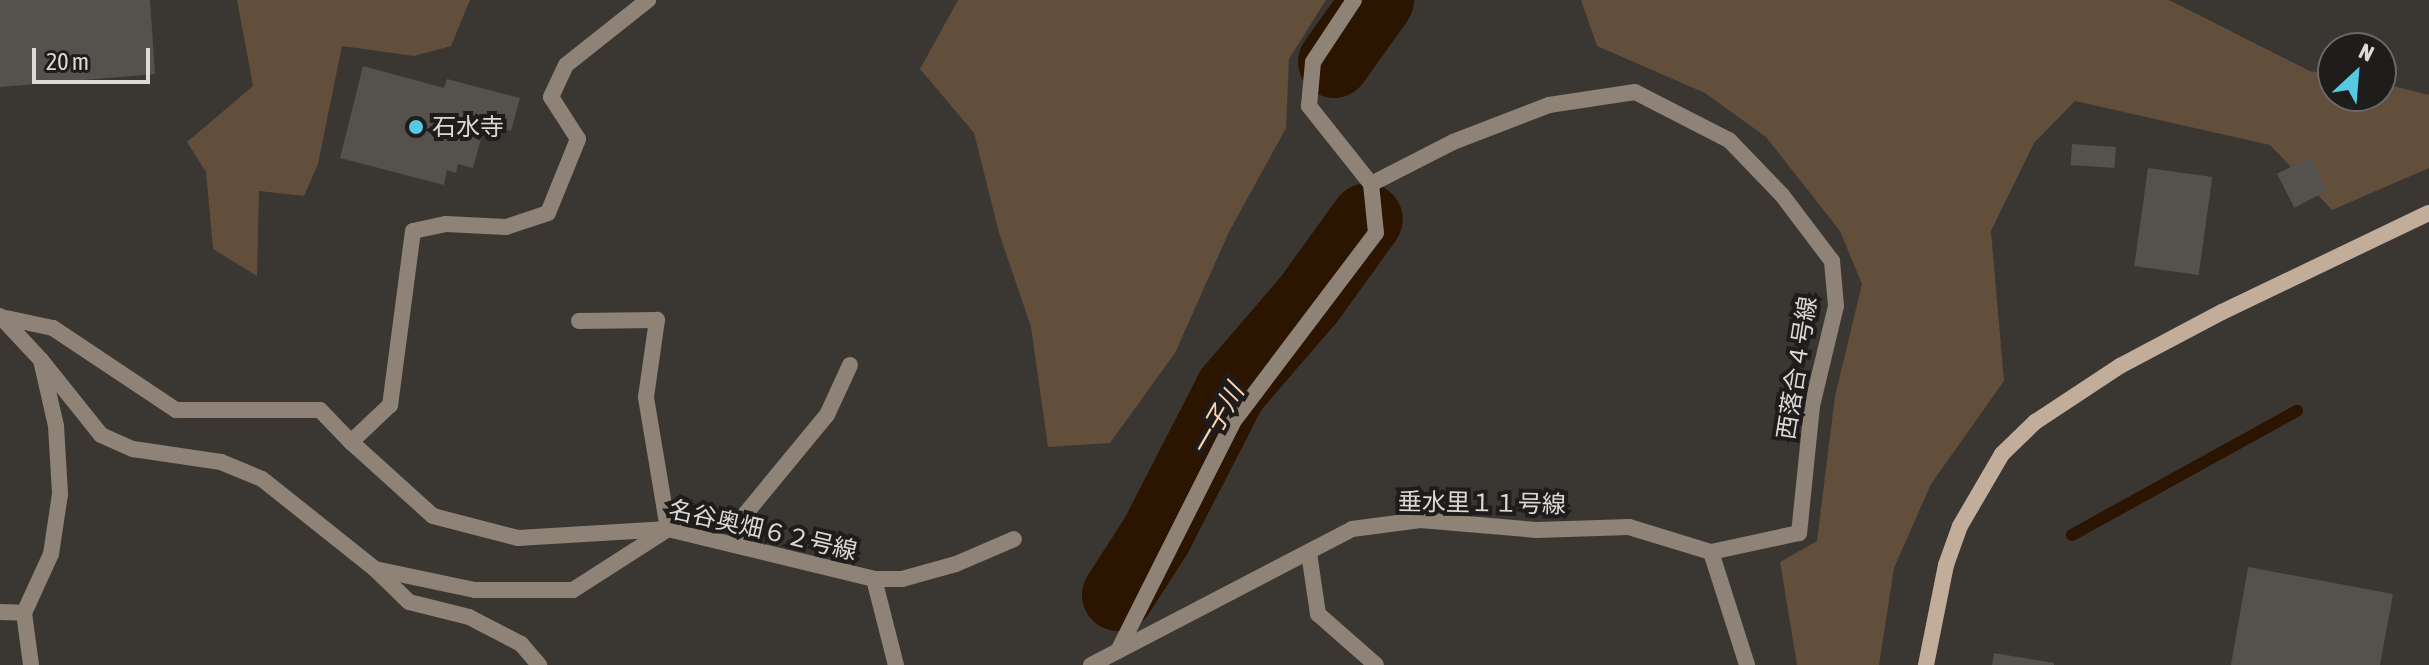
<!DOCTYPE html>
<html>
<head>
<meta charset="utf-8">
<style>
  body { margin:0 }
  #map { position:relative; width:2429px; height:665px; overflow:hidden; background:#3a3632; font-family:"Asap Condensed","Noto Sans JP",sans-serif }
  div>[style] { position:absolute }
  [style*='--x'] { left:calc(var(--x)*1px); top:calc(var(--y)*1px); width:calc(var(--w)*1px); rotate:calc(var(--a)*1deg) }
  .green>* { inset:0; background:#614e3b }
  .stream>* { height:12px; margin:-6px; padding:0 6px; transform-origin:6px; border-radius:6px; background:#2b1400 }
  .river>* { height:72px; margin:-36px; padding:0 36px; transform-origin:36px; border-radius:36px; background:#2b1400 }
  .building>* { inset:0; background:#55514d; transform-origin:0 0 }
  .lane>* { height:16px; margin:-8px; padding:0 8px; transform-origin:8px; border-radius:8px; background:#8f8276 }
  .street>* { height:16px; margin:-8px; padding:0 8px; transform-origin:8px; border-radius:8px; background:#8f8276 }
  .secondary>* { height:16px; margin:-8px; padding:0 8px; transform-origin:8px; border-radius:8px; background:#c2ad9a }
  .dots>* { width:22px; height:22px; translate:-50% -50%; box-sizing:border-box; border:4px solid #1f1d1c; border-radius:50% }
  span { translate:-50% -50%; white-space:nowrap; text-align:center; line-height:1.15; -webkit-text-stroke:8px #1f1d1c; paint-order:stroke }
  .poi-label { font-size:24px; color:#dcd9d7 }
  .left { translate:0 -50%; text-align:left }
  .street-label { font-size:24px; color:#dcd9d7 }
  .water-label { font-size:26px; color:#fbd3ae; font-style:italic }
  .north { position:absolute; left:2317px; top:32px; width:80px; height:80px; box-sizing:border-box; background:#1f1d1c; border:2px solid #6b6867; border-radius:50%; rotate:26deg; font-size:22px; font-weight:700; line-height:32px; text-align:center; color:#dcd9d7 }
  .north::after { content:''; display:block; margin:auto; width:28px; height:36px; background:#57c9e2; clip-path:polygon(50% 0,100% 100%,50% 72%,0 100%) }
  .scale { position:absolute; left:32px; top:48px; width:118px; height:36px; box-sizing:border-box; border:4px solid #dcd9d7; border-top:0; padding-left:10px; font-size:24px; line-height:28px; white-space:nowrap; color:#dcd9d7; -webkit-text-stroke:6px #1f1d1c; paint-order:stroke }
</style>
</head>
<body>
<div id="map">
  <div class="green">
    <div style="clip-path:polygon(237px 0,470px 0,451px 46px,414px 56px,342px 46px,318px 164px,304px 196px,259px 191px,257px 276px,213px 249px,206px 172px,187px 142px,253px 86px)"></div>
    <div style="clip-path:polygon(958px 0,1326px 0,1289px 59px,1286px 128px,1229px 232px,1175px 353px,1110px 443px,1048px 447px,1031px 327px,999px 233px,974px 133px,920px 69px)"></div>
    <div style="clip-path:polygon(1581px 0,2169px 0,2310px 71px,2333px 75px,2333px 96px,2381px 96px,2381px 83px,2429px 95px,2429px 168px,2332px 210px,2270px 145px,2075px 101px,2034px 143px,1991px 231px,2004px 381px,1931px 484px,1894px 568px,1879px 665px,1797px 665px,1780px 562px,1817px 541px,1835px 396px,1862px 284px,1840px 231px,1766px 137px,1705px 93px,1597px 46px)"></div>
  </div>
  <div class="stream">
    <div style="--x:2072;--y:535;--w:257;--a:-28.9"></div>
  </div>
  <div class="river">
    <div style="--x:1334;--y:62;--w:76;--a:-54.6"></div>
    <div style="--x:1118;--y:595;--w:70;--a:-57.2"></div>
    <div style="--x:1156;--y:536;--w:164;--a:-62.8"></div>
    <div style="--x:1231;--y:390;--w:121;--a:-49.3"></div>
    <div style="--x:1310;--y:298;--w:97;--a:-54.2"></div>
  </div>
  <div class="building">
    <div style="clip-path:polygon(0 0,150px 0,155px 74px,0 87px)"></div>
    <div style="clip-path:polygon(363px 66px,444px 88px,447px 79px,520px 98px,511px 131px,485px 124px,473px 168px,458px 164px,456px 173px,447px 170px,444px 185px,340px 158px)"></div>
    <div style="left:2072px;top:144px;width:44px;height:21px;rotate:4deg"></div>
    <div style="left:2310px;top:157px;width:38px;height:37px;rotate:63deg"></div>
    <div style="left:2148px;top:168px;width:65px;height:99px;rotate:8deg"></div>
    <div style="clip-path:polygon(2248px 567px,2393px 594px,2380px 665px,2231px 665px)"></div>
    <div style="clip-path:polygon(1994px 653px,2054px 663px,2054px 665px,1992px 665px)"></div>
  </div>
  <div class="lane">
    <div style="--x:413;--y:231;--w:34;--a:-12"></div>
    <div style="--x:446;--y:224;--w:60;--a:2.9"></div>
    <div style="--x:506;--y:227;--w:44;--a:-18.4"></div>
    <div style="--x:548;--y:213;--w:80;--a:-67.9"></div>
    <div style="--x:578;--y:139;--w:50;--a:-122.7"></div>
    <div style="--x:551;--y:97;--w:35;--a:-65"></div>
    <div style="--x:566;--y:65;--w:105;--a:-38.4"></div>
    <div style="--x:6;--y:318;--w:48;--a:12"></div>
    <div style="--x:53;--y:328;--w:148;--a:33.7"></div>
    <div style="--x:176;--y:410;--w:144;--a:0"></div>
    <div style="--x:320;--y:410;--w:45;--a:45.9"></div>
    <div style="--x:41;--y:360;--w:96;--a:51.3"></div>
    <div style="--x:101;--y:435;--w:35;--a:24"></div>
    <div style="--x:133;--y:449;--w:89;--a:8.4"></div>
    <div style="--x:221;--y:462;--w:44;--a:22.5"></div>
    <div style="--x:262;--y:479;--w:144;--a:38.5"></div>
    <div style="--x:375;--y:569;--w:102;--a:11.9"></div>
    <div style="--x:475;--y:590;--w:98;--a:0"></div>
    <div style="--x:573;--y:590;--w:113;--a:-32.7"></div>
    <div style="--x:668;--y:529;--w:134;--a:-99.5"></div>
    <div style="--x:646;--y:397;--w:78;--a:-81.9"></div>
    <div style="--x:657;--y:320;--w:78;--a:179.3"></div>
    <div style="--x:749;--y:548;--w:27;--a:-117"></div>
    <div style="--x:737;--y:524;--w:141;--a:-50.5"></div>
    <div style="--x:827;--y:415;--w:55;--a:-65.3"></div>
    <div style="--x:376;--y:570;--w:46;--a:44.1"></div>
    <div style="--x:409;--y:602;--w:62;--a:14"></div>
    <div style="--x:469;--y:617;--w:59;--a:27.4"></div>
    <div style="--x:521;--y:644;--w:28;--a:49"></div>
  </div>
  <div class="street">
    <div style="--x:1371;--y:184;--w:92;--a:-27.1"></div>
    <div style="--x:1453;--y:142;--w:103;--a:-21.1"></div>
    <div style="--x:1549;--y:105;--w:87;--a:-8.6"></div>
    <div style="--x:1635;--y:92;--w:106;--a:27.1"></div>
    <div style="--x:1729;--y:140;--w:76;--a:46.1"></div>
    <div style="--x:1782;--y:195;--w:83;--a:52.9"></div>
    <div style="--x:1832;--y:261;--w:45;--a:84.9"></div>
    <div style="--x:1836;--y:306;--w:103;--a:103.5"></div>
    <div style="--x:1812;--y:406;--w:128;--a:95.8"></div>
    <div style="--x:1799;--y:533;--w:90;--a:167.8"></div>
    <div style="--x:413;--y:231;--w:176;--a:97.5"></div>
    <div style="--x:390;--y:405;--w:54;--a:136.5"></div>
    <div style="--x:351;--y:442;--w:110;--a:42.1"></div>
    <div style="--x:433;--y:516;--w:88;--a:14.5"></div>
    <div style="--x:518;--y:538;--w:150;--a:-3.4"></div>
    <div style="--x:668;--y:529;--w:212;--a:13.6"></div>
    <div style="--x:874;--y:579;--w:89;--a:75.7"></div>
    <div style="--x:0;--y:316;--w:60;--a:47"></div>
    <div style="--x:41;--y:360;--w:68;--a:77.2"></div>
    <div style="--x:56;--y:426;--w:68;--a:86.6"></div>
    <div style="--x:60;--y:494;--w:61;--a:98.5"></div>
    <div style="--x:51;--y:554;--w:65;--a:114.6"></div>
    <div style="--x:24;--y:613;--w:52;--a:82.3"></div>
    <div style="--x:1711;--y:552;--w:119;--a:72.3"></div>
    <div style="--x:1309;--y:553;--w:62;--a:81.6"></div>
    <div style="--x:1318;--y:614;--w:77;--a:41.3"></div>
    <div style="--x:874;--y:579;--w:28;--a:0"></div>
    <div style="--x:902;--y:579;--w:56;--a:-15.5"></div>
    <div style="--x:956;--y:564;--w:63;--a:-23.3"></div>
    <div style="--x:0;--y:612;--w:24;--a:2"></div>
    <div style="--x:1118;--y:651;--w:256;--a:-63.3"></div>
    <div style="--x:1233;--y:422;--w:237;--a:-52.9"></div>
    <div style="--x:1376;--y:233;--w:49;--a:-95.8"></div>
    <div style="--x:1371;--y:184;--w:100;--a:-128.5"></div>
    <div style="--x:1309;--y:106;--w:44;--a:-84.8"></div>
    <div style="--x:1313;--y:62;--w:74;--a:-56.5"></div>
    <div style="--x:1091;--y:665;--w:294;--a:-27.5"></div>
    <div style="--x:1352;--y:529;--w:69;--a:-7.5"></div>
    <div style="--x:1420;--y:520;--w:117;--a:4.9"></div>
    <div style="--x:1537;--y:530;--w:92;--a:-1.9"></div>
    <div style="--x:1629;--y:527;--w:86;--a:17"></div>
  </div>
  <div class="secondary">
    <div style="--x:1926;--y:665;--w:102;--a:-78.7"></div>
    <div style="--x:1946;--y:565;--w:41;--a:-70.3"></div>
    <div style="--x:1960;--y:526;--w:83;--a:-59.7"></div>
    <div style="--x:2002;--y:454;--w:46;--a:-44.1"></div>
    <div style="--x:2035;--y:422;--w:102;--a:-33.4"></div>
    <div style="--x:2120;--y:366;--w:115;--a:-27.9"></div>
    <div style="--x:2222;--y:312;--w:229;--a:-25.6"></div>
  </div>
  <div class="dots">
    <div style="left:416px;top:127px;background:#57c9e2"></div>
  </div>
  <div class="poi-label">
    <span class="left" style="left:432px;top:127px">石水寺</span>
  </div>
  <div class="street-label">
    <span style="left:1797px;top:368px;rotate:-81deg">西落合４号線</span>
    <span style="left:1482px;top:503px;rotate:1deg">垂水里１１号線</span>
    <span style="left:763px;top:530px;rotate:13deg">名谷奥畑６２号線</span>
  </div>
  <div class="water-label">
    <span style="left:1218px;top:420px;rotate:-60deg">一子川</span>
  </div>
  <div class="north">N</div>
  <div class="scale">20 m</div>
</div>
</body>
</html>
